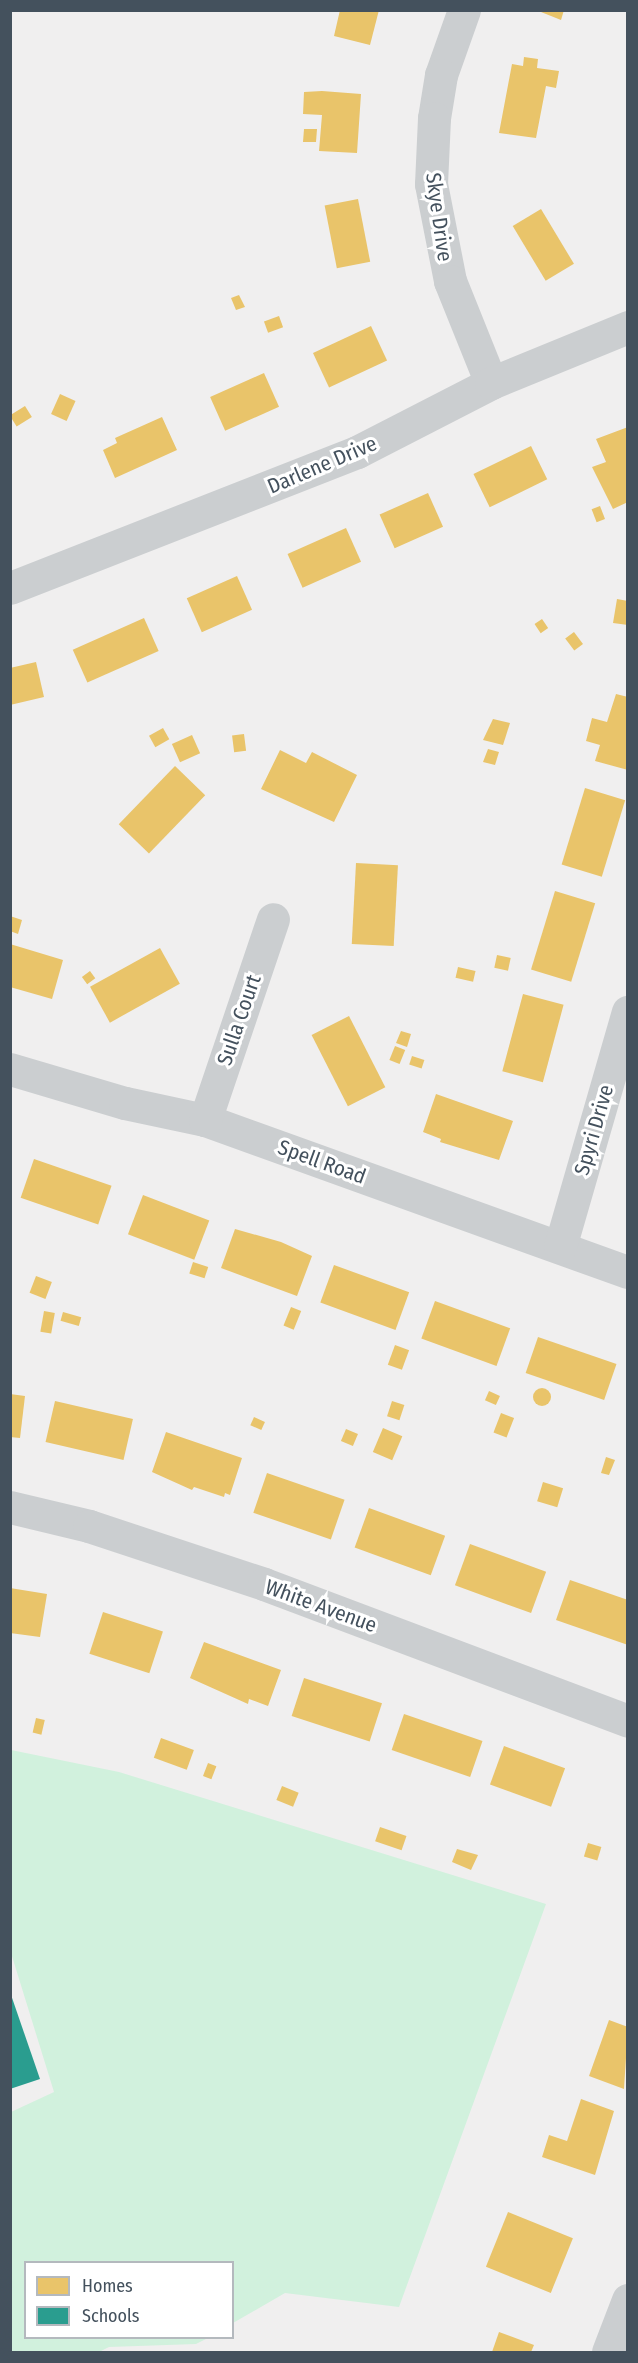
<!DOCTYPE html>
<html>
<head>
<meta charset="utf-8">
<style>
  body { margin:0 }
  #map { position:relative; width:638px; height:2363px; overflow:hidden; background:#f0efef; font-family:"Fira Sans Condensed",sans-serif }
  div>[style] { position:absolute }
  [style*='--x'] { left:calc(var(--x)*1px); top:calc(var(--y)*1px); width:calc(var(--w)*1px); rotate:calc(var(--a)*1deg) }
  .green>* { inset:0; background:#d1f1dd }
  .homes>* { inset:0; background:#e9c46a; transform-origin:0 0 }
  .round { border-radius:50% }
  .schools>* { inset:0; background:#2a9d8f }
  .minor>* { height:33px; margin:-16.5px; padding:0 16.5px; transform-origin:16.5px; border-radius:16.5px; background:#cbced0 }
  span { translate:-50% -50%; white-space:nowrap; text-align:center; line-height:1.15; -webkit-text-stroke:6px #fff; paint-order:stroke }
  .street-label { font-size:21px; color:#44515d }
  .frame { position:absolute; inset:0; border:12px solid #44515d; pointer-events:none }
  .legend { position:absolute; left:24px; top:2261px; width:210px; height:78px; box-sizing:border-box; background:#fff; border:2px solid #b4b9be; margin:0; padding:8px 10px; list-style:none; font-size:18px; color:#44515d }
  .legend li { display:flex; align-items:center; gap:12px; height:30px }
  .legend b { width:30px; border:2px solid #b4b9be }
</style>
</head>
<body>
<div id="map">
  <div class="green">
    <div style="clip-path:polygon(11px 1750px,119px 1772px,546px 1904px,399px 2307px,285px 2293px,233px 2323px,232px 2262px,26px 2262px,26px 2338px,208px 2338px,196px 2344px,109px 2347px,99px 2352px,11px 2352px,11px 2112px,54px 2092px,11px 1953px)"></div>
  </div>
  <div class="homes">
    <div style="clip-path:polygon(340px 10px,379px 10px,370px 45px,334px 36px)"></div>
    <div style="clip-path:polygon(536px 10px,564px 10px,561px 20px)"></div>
    <div style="clip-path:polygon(524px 57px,538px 59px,537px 68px,559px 71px,556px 88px,546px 86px,536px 138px,499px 133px,512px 64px,523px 66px)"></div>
    <div style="clip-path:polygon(322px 91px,361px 94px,357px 153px,319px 151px,322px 115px,303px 114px,304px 92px)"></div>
    <div style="clip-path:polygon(304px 129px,317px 129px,316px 142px,303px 142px)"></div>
    <div style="left:358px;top:199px;width:64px;height:34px;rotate:79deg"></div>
    <div style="left:541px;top:209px;width:64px;height:33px;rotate:59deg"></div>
    <div style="clip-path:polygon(239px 295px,245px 307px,236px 310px,231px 298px)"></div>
    <div style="left:279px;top:316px;width:12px;height:16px;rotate:70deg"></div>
    <div style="left:371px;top:326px;width:38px;height:64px;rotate:65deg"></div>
    <div style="left:264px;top:373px;width:37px;height:59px;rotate:66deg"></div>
    <div style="left:60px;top:394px;width:17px;height:22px;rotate:24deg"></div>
    <div style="left:25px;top:406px;width:13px;height:18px;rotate:58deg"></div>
    <div style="clip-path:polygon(162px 417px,177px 450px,115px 478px,103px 450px,117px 443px,115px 438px)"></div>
    <div style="clip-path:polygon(628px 427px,628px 502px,613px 509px,592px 467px,606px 462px,596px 439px)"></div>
    <div style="left:531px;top:446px;width:37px;height:64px;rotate:64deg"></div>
    <div style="left:428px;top:493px;width:37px;height:53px;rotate:66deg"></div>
    <div style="left:600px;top:506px;width:14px;height:9px;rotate:69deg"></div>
    <div style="left:346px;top:528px;width:37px;height:64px;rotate:66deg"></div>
    <div style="left:237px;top:576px;width:37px;height:55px;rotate:66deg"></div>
    <div style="clip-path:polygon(617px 599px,628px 601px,628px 625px,613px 623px)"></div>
    <div style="left:144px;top:618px;width:36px;height:78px;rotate:66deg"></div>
    <div style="left:542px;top:619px;width:11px;height:9px;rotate:56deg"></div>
    <div style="left:574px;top:632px;width:15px;height:11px;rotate:53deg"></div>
    <div style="clip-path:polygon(36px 662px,44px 697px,10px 705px,10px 668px)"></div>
    <div style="clip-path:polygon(616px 694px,628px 697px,628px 770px,595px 761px,600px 745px,586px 741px,592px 718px,607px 722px)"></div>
    <div style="clip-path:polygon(493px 719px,510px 723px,503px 745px,483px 740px)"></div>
    <div style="left:163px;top:728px;width:13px;height:16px;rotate:61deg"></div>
    <div style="left:244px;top:734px;width:17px;height:12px;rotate:83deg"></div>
    <div style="left:192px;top:735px;width:20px;height:22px;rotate:66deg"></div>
    <div style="clip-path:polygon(488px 749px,499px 752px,495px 765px,483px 762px)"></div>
    <div style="clip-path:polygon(280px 750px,306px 763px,312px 752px,357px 775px,334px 822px,261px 789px)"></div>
    <div style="left:175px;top:766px;width:42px;height:81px;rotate:44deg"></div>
    <div style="left:585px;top:788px;width:42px;height:80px;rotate:17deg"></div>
    <div style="left:356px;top:863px;width:42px;height:81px;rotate:3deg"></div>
    <div style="left:555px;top:891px;width:42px;height:82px;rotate:17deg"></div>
    <div style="clip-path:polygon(10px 916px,22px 920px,18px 934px,10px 931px)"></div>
    <div style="clip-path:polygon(10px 944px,63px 960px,52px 999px,10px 987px)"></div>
    <div style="left:160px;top:948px;width:41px;height:80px;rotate:61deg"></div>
    <div style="left:497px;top:955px;width:14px;height:13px;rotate:12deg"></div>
    <div style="left:458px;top:967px;width:18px;height:11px;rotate:13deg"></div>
    <div style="left:90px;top:971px;width:9px;height:10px;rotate:54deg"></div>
    <div style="left:523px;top:994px;width:42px;height:80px;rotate:15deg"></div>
    <div style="left:349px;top:1016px;width:80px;height:42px;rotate:63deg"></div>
    <div style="clip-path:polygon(401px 1031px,411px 1034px,407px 1047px,396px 1043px)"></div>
    <div style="left:395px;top:1046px;width:11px;height:15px;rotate:22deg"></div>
    <div style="left:412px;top:1056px;width:13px;height:9px;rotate:18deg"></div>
    <div style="clip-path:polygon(436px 1094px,513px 1121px,499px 1160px,440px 1142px,441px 1139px,423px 1132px)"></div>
    <div style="left:34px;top:1159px;width:82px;height:41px;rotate:19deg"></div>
    <div style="left:143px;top:1195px;width:71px;height:42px;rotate:21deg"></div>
    <div style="clip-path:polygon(235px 1229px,281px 1242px,312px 1256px,297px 1296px,221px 1268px)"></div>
    <div style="left:193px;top:1262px;width:16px;height:12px;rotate:18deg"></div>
    <div style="left:334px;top:1265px;width:80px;height:40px;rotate:20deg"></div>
    <div style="left:36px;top:1276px;width:17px;height:18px;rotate:21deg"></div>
    <div style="left:435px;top:1301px;width:80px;height:40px;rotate:20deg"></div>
    <div style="left:291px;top:1307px;width:11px;height:20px;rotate:22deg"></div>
    <div style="left:44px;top:1311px;width:11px;height:21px;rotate:10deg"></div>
    <div style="left:63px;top:1312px;width:19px;height:9px;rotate:16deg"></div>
    <div style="left:538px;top:1337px;width:83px;height:38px;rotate:19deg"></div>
    <div style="left:395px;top:1345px;width:15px;height:21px;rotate:20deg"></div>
    <div class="round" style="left:533px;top:1388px;width:18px;height:18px"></div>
    <div style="left:489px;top:1391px;width:12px;height:10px;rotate:24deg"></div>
    <div style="clip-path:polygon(10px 1394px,25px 1396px,20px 1438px,10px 1437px)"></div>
    <div style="left:55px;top:1401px;width:80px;height:42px;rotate:13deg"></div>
    <div style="left:392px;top:1401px;width:13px;height:16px;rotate:18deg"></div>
    <div style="left:501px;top:1413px;width:14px;height:21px;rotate:21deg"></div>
    <div style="left:254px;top:1417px;width:12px;height:9px;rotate:24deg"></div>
    <div style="left:383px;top:1428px;width:21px;height:26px;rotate:23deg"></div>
    <div style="left:346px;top:1429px;width:13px;height:13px;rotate:23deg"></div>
    <div style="clip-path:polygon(166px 1432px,242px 1458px,230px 1495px,225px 1493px,224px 1497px,194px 1487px,192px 1490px,152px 1472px)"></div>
    <div style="clip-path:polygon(606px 1457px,615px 1460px,609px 1475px,601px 1473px)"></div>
    <div style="left:267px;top:1473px;width:82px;height:42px;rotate:19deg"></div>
    <div style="left:543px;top:1482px;width:21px;height:20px;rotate:17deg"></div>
    <div style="left:369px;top:1508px;width:81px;height:42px;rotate:20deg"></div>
    <div style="left:470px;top:1544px;width:81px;height:44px;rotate:20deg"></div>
    <div style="clip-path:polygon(570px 1580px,628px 1600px,628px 1645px,556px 1620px)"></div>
    <div style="clip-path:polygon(10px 1588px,47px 1594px,40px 1637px,10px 1633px)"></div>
    <div style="left:103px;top:1612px;width:63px;height:44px;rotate:18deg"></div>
    <div style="clip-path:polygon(204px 1642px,281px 1670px,268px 1706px,249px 1699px,248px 1704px,190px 1678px)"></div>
    <div style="left:304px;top:1678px;width:82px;height:40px;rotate:18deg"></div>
    <div style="left:404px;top:1714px;width:83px;height:38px;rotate:19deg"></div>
    <div style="left:36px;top:1718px;width:9px;height:15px;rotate:13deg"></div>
    <div style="left:161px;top:1738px;width:35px;height:21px;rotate:20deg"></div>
    <div style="left:504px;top:1746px;width:65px;height:41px;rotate:20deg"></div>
    <div style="left:208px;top:1763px;width:9px;height:14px;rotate:21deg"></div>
    <div style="left:282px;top:1786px;width:18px;height:15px;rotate:22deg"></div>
    <div style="left:380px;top:1827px;width:28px;height:15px;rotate:19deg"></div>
    <div style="left:588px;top:1843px;width:14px;height:14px;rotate:17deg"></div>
    <div style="clip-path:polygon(457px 1849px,478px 1855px,471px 1870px,452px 1862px)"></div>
    <div style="clip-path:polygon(609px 2020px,628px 2027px,624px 2089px,589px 2076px)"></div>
    <div style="clip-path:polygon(581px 2099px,614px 2111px,595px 2175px,542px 2157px,549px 2135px,567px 2141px)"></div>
    <div style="left:508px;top:2212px;width:70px;height:59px;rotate:22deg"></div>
    <div style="clip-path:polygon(499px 2332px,534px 2345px,531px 2352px,492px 2352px)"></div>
  </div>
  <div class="schools">
    <div style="clip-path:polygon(10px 1992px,40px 2079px,10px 2089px)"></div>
  </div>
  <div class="minor">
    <div style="--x:464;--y:10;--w:69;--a:109.5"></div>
    <div style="--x:441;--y:75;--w:44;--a:99.2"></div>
    <div style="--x:434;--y:118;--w:66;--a:92.6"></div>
    <div style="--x:431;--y:184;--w:99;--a:78.9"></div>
    <div style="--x:450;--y:281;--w:110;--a:68.1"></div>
    <div style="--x:10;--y:588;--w:373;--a:-21.4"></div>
    <div style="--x:357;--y:452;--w:151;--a:-27.2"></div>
    <div style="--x:491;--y:383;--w:148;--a:-22.2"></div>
    <div style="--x:10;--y:1069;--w:120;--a:16.5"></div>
    <div style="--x:125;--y:1103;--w:82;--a:12"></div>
    <div style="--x:205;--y:1120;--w:449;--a:19.8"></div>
    <div style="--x:205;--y:1120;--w:212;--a:-71.3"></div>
    <div style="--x:560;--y:1247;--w:245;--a:-73.9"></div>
    <div style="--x:10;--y:1507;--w:81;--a:13.5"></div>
    <div style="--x:89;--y:1526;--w:184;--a:18.3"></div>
    <div style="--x:264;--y:1584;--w:389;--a:20.6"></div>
    <div style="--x:608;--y:2352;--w:56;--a:-69"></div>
  </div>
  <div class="street-label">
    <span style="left:439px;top:217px;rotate:82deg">Skye Drive</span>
    <span style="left:322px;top:465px;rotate:-23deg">Darlene Drive</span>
    <span style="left:239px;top:1020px;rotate:-71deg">Sulla Court</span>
    <span style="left:594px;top:1130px;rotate:-74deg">Spyri Drive</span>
    <span style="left:322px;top:1162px;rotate:20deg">Spell Road</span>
    <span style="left:321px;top:1606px;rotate:20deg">White Avenue</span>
  </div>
  <div class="frame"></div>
  <ul class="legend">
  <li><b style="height:16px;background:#e9c46a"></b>Homes</li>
  <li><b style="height:16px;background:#2a9d8f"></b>Schools</li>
  </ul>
</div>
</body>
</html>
